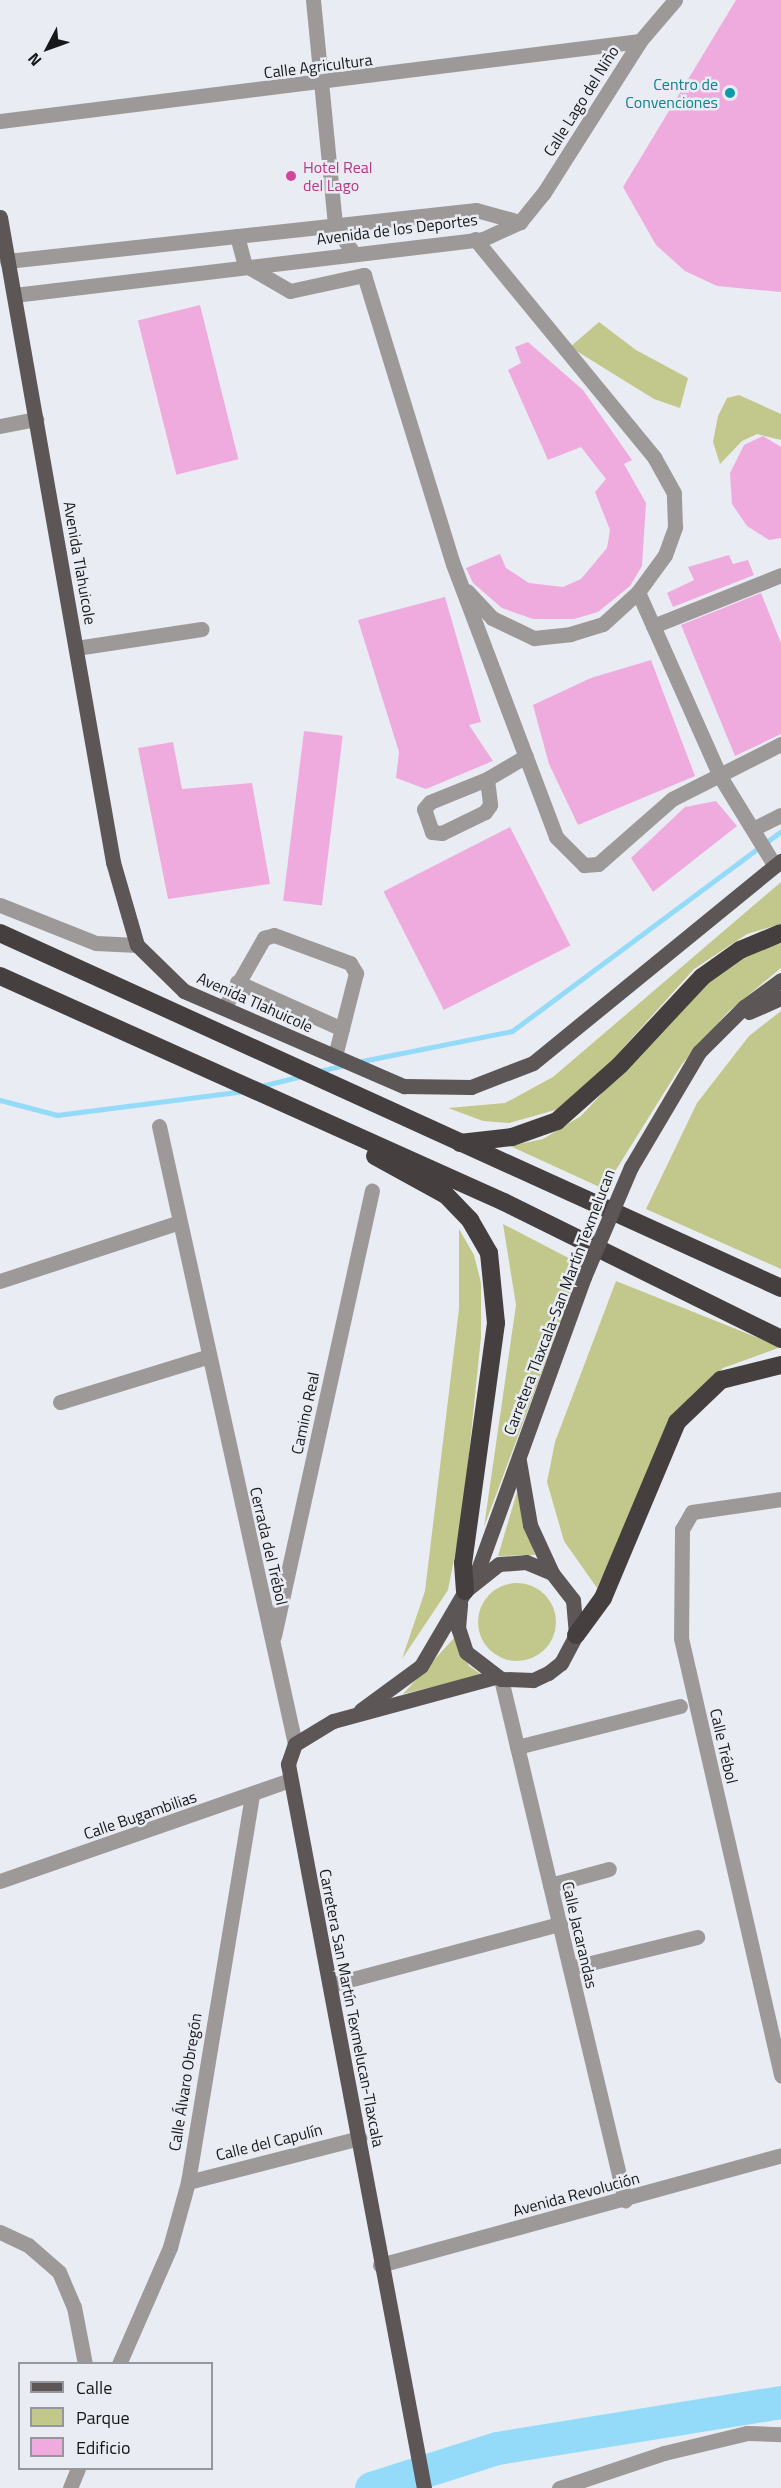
<!DOCTYPE html>
<html>
<head>
<meta charset="utf-8">
<style>
  body { margin:0 }
  #map { position:relative; width:781px; height:2488px; overflow:hidden; background:#e9ecf2; font-family:"Titillium Web",sans-serif }
  div>[style] { position:absolute }
  [style*='--x'] { left:calc(var(--x)*1px); top:calc(var(--y)*1px); width:calc(var(--w)*1px); rotate:calc(var(--a)*1deg) }
  .green>* { inset:0; background:#c2c88b }
  .round { border-radius:50% }
  .stream>* { height:5px; margin:-2.5px; padding:0 2.5px; transform-origin:2.5px; border-radius:2.5px; background:#94dbfa }
  .river>* { height:33px; margin:-16.5px; padding:0 16.5px; transform-origin:16.5px; border-radius:16.5px; background:#94dbfa }
  .building>* { inset:0; background:#f0abde; transform-origin:0 0 }
  .minor>* { height:15px; margin:-7.5px; padding:0 7.5px; transform-origin:7.5px; border-radius:7.5px; background:#9d9999 }
  .major>* { height:15px; margin:-7.5px; padding:0 7.5px; transform-origin:7.5px; border-radius:7.5px; background:#5c5657 }
  .highway>* { height:18px; margin:-9px; padding:0 9px; transform-origin:9px; border-radius:9px; background:#453f3f }
  .major-bridge>* { height:15px; margin:-7.5px; padding:0 7.5px; transform-origin:7.5px; border-radius:7.5px; background:#5c5657 }
  .dots>* { width:16px; height:16px; translate:-50% -50%; box-sizing:border-box; border:3px solid #e9ecf2; border-radius:50% }
  span { translate:-50% -50%; white-space:nowrap; text-align:center; line-height:1.15; -webkit-text-stroke:5px #e9ecf2; paint-order:stroke }
  .street-label { font-size:16px; color:#17181a }
  .culture-label { font-size:16px; color:#0d838f }
  .right { translate:-100% -50%; text-align:right }
  .hotel-label { font-size:16px; color:#b23c85 }
  .left { translate:0 -50%; text-align:left }
  .legend { position:absolute; left:18px; top:2362px; width:195px; height:108px; box-sizing:border-box; background:#e9ecf2; border:2px solid #95979c; margin:0; padding:8px 10px; list-style:none; font-size:18px; color:#17181a }
  .legend li { display:flex; align-items:center; gap:12px; height:30px }
  .legend b { width:30px; border:2px solid #95979c }
  .north { position:absolute; left:18px; top:18px; width:60px; height:60px; -webkit-text-stroke:4px #e9ecf2; paint-order:stroke; rotate:229deg; font-size:16px; font-weight:700; line-height:24px; text-align:center; color:#17181a }
  .north::after { content:''; display:block; margin:auto; width:21px; height:27px; background:#17181a; clip-path:polygon(50% 0,100% 100%,50% 72%,0 100%) }
</style>
</head>
<body>
<div id="map">
  <div class="green">
    <div style="clip-path:polygon(599px 322px,636px 350px,688px 378px,680px 408px,654px 399px,570px 347px)"></div>
    <div style="clip-path:polygon(739px 395px,781px 414px,781px 440px,757px 434px,742px 441px,720px 464px,713px 442px,718px 416px,727px 398px)"></div>
    <div style="clip-path:polygon(781px 882px,781px 924px,747px 934px,694px 969px,598px 1076px,559px 1109px,509px 1123px,483px 1121px,448px 1108px,505px 1103px,553px 1077px)"></div>
    <div style="clip-path:polygon(781px 943px,781px 968px,728px 1012px,682px 1064px,604px 1189px,510px 1146px,543px 1139px,581px 1116px,701px 987px,733px 960px)"></div>
    <div style="clip-path:polygon(781px 1011px,781px 1269px,646px 1209px,697px 1103px,749px 1036px)"></div>
    <div style="clip-path:polygon(503px 1224px,582px 1265px,484px 1527px,516px 1305px)"></div>
    <div style="clip-path:polygon(459px 1229px,474px 1255px,481px 1283px,481px 1337px,463px 1513px,448px 1590px,402px 1659px,425px 1591px,459px 1309px)"></div>
    <div style="clip-path:polygon(616px 1281px,781px 1347px,723px 1368px,677px 1410px,597px 1588px,564px 1541px,547px 1482px,555px 1442px)"></div>
    <div style="clip-path:polygon(517px 1492px,535px 1555px,498px 1556px)"></div>
    <div class="round" style="left:478px;top:1583px;width:78px;height:78px"></div>
    <div style="clip-path:polygon(455px 1637px,469px 1666px,482px 1675px,403px 1694px)"></div>
  </div>
  <div class="stream">
    <div style="--x:357;--y:1062;--w:158;--a:-11.3"></div>
    <div style="--x:512;--y:1031;--w:335;--a:-36.6"></div>
    <div style="--x:319;--y:1071;--w:27;--a:-13"></div>
    <div style="--x:261;--y:1086;--w:42;--a:-13.7"></div>
    <div style="--x:0;--y:1100;--w:59;--a:14.7"></div>
    <div style="--x:57;--y:1115;--w:189;--a:-7.3"></div>
  </div>
  <div class="river">
    <div style="--x:371;--y:2488;--w:132;--a:-17.6"></div>
    <div style="--x:497;--y:2448;--w:288;--a:-9.2"></div>
  </div>
  <div class="building">
    <div style="clip-path:polygon(736px 0,781px 0,781px 292px,717px 286px,685px 271px,656px 245px,623px 187px)"></div>
    <div style="left:200px;top:305px;width:159px;height:64px;rotate:76deg"></div>
    <div style="clip-path:polygon(528px 342px,583px 390px,632px 460px,624px 464px,646px 503px,642px 566px,630px 586px,598px 612px,574px 619px,533px 619px,502px 608px,473px 583px,466px 568px,500px 554px,506px 568px,529px 583px,563px 587px,581px 579px,607px 548px,610px 530px,595px 492px,606px 479px,581px 447px,548px 460px,508px 370px,521px 363px,515px 347px)"></div>
    <div style="clip-path:polygon(763px 436px,781px 447px,781px 538px,769px 540px,747px 526px,732px 504px,730px 473px,744px 445px)"></div>
    <div style="clip-path:polygon(729px 555px,733px 564px,748px 560px,754px 575px,673px 607px,667px 593px,694px 580px,688px 567px)"></div>
    <div style="clip-path:polygon(761px 593px,781px 643px,781px 734px,735px 756px,681px 625px)"></div>
    <div style="clip-path:polygon(445px 597px,481px 722px,469px 725px,493px 761px,426px 789px,396px 778px,399px 752px,358px 620px)"></div>
    <div style="clip-path:polygon(651px 660px,695px 776px,578px 825px,549px 764px,533px 705px,591px 678px)"></div>
    <div style="left:304px;top:731px;width:39px;height:171px;rotate:7deg"></div>
    <div style="clip-path:polygon(173px 742px,182px 789px,252px 783px,270px 884px,168px 899px,138px 748px)"></div>
    <div style="clip-path:polygon(716px 801px,737px 826px,653px 892px,631px 858px,685px 807px)"></div>
    <div style="left:510px;top:827px;width:133px;height:142px;rotate:63deg"></div>
  </div>
  <div class="minor">
    <div style="--x:313;--y:0;--w:227;--a:84.4"></div>
    <div style="--x:335;--y:226;--w:32;--a:56"></div>
    <div style="--x:0;--y:121;--w:645;--a:-7.13"></div>
    <div style="--x:237;--y:236;--w:30;--a:75"></div>
    <div style="--x:245;--y:265;--w:52;--a:30"></div>
    <div style="--x:290;--y:291;--w:76;--a:-12.2"></div>
    <div style="--x:364;--y:275;--w:302;--a:72.9"></div>
    <div style="--x:453;--y:564;--w:292;--a:69.3"></div>
    <div style="--x:556;--y:837;--w:40;--a:45"></div>
    <div style="--x:584;--y:865;--w:14;--a:-4"></div>
    <div style="--x:598;--y:864;--w:98;--a:-41.3"></div>
    <div style="--x:672;--y:799;--w:122;--a:-26.8"></div>
    <div style="--x:7;--y:261;--w:472;--a:-6.2"></div>
    <div style="--x:476;--y:210;--w:46;--a:15.3"></div>
    <div style="--x:14;--y:295;--w:472;--a:-6.8"></div>
    <div style="--x:483;--y:239;--w:41;--a:-24.7"></div>
    <div style="--x:520;--y:222;--w:36;--a:-51"></div>
    <div style="--x:543;--y:194;--w:181;--a:-57.6"></div>
    <div style="--x:640;--y:41;--w:54;--a:-49.5"></div>
    <div style="--x:0;--y:426;--w:37;--a:-11"></div>
    <div style="--x:467;--y:591;--w:37;--a:47"></div>
    <div style="--x:492;--y:618;--w:47;--a:25.5"></div>
    <div style="--x:534;--y:638;--w:36;--a:-6"></div>
    <div style="--x:570;--y:634;--w:34;--a:-17"></div>
    <div style="--x:603;--y:624;--w:47;--a:-42.4"></div>
    <div style="--x:638;--y:592;--w:46;--a:-53.9"></div>
    <div style="--x:665;--y:555;--w:30;--a:-70"></div>
    <div style="--x:675;--y:527;--w:34;--a:-92"></div>
    <div style="--x:674;--y:493;--w:41;--a:-119.1"></div>
    <div style="--x:654;--y:457;--w:282;--a:-129.4"></div>
    <div style="--x:638;--y:592;--w:204;--a:66"></div>
    <div style="--x:721;--y:778;--w:103;--a:58.5"></div>
    <div style="--x:653;--y:626;--w:138;--a:-21.7"></div>
    <div style="--x:76;--y:648;--w:127;--a:-8.6"></div>
    <div style="--x:487;--y:779;--w:26;--a:83"></div>
    <div style="--x:490;--y:805;--w:9;--a:126"></div>
    <div style="--x:485;--y:812;--w:48;--a:154"></div>
    <div style="--x:442;--y:833;--w:10;--a:-174"></div>
    <div style="--x:432;--y:832;--w:24;--a:-109"></div>
    <div style="--x:424;--y:809;--w:9;--a:-49"></div>
    <div style="--x:430;--y:802;--w:61;--a:-22"></div>
    <div style="--x:487;--y:779;--w:45;--a:-30.5"></div>
    <div style="--x:753;--y:829;--w:31;--a:-27"></div>
    <div style="--x:0;--y:905;--w:103;--a:21.6"></div>
    <div style="--x:96;--y:943;--w:41;--a:2.8"></div>
    <div style="--x:237;--y:982;--w:115;--a:24.1"></div>
    <div style="--x:224;--y:1008;--w:81;--a:-60.3"></div>
    <div style="--x:264;--y:938;--w:10;--a:-17"></div>
    <div style="--x:274;--y:935;--w:81;--a:20.2"></div>
    <div style="--x:350;--y:963;--w:12;--a:59"></div>
    <div style="--x:356;--y:973;--w:86;--a:104.2"></div>
    <div style="--x:159;--y:1126;--w:633;--a:77.59"></div>
    <div style="--x:0;--y:1281;--w:188;--a:-18.2"></div>
    <div style="--x:60;--y:1402;--w:153;--a:-17.1"></div>
    <div style="--x:781;--y:1499;--w:90;--a:171.7"></div>
    <div style="--x:692;--y:1512;--w:20;--a:120"></div>
    <div style="--x:682;--y:1529;--w:109;--a:90.5"></div>
    <div style="--x:681;--y:1638;--w:449;--a:77.1"></div>
    <div style="--x:274;--y:1636;--w:456;--a:-77.6"></div>
    <div style="--x:501;--y:1679;--w:536;--a:76.61"></div>
    <div style="--x:517;--y:1747;--w:168;--a:-14.1"></div>
    <div style="--x:0;--y:1881;--w:307;--a:-19.2"></div>
    <div style="--x:550;--y:1885;--w:61;--a:-15.2"></div>
    <div style="--x:570;--y:1968;--w:131;--a:-13.7"></div>
    <div style="--x:330;--y:1985;--w:238;--a:-14.9"></div>
    <div style="--x:188;--y:2182;--w:177;--a:-14.4"></div>
    <div style="--x:0;--y:2232;--w:31;--a:25"></div>
    <div style="--x:28;--y:2245;--w:41;--a:41.1"></div>
    <div style="--x:59;--y:2272;--w:38;--a:67"></div>
    <div style="--x:74;--y:2307;--w:58;--a:79.1"></div>
    <div style="--x:380;--y:2265;--w:416;--a:-15.3"></div>
    <div style="--x:119;--y:2364;--w:128;--a:-66.4"></div>
    <div style="--x:170;--y:2247;--w:67;--a:-74.5"></div>
    <div style="--x:188;--y:2182;--w:391;--a:-80.6"></div>
    <div style="--x:70;--y:2488;--w:22;--a:-68"></div>
    <div style="--x:559;--y:2488;--w:111;--a:-18.4"></div>
    <div style="--x:664;--y:2453;--w:85;--a:-13.5"></div>
    <div style="--x:747;--y:2433;--w:34;--a:2"></div>
  </div>
  <div class="major">
    <div style="--x:0;--y:217;--w:655;--a:80.06"></div>
    <div style="--x:113;--y:862;--w:86;--a:73.9"></div>
    <div style="--x:137;--y:945;--w:66;--a:44.4"></div>
    <div style="--x:184;--y:991;--w:240;--a:23.4"></div>
    <div style="--x:404;--y:1086;--w:67;--a:0.9"></div>
    <div style="--x:471;--y:1087;--w:66;--a:-21.2"></div>
    <div style="--x:533;--y:1063;--w:320;--a:-39.2"></div>
    <div style="--x:749;--y:1012;--w:35;--a:-24"></div>
    <div style="--x:631;--y:1167;--w:134;--a:-59.4"></div>
    <div style="--x:699;--y:1052;--w:64;--a:-45"></div>
    <div style="--x:744;--y:1007;--w:46;--a:-36.1"></div>
    <div style="--x:519;--y:1461;--w:65;--a:80.2"></div>
    <div style="--x:530;--y:1525;--w:53;--a:65.4"></div>
    <div style="--x:475;--y:1578;--w:320;--a:-70.1"></div>
    <div style="--x:361;--y:1710;--w:74;--a:-36.3"></div>
    <div style="--x:421;--y:1666;--w:87;--a:-59.6"></div>
    <div style="--x:465;--y:1591;--w:43;--a:-38.5"></div>
    <div style="--x:499;--y:1564;--w:27;--a:-4"></div>
    <div style="--x:526;--y:1562;--w:28;--a:23"></div>
    <div style="--x:552;--y:1573;--w:34;--a:52"></div>
    <div style="--x:573;--y:1600;--w:35;--a:85"></div>
    <div style="--x:576;--y:1635;--w:32;--a:118"></div>
    <div style="--x:561;--y:1663;--w:16;--a:142"></div>
    <div style="--x:548;--y:1673;--w:17;--a:155"></div>
    <div style="--x:533;--y:1680;--w:32;--a:-178"></div>
    <div style="--x:501;--y:1679;--w:44;--a:-142.4"></div>
    <div style="--x:466;--y:1652;--w:25;--a:-108"></div>
    <div style="--x:458;--y:1628;--w:25;--a:-85"></div>
    <div style="--x:424;--y:2488;--w:737;--a:-100.64"></div>
    <div style="--x:288;--y:1764;--w:21;--a:-71"></div>
    <div style="--x:295;--y:1744;--w:44;--a:-31.2"></div>
    <div style="--x:333;--y:1721;--w:168;--a:-15.2"></div>
  </div>
  <div class="highway">
    <div style="--x:0;--y:933;--w:858;--a:24.44"></div>
    <div style="--x:0;--y:976;--w:552;--a:24.15"></div>
    <div style="--x:504;--y:1202;--w:309;--a:26.3"></div>
    <div style="--x:460;--y:1143;--w:52;--a:-6.6"></div>
    <div style="--x:512;--y:1137;--w:48;--a:-19.6"></div>
    <div style="--x:557;--y:1121;--w:84;--a:-41.6"></div>
    <div style="--x:620;--y:1065;--w:120;--a:-47"></div>
    <div style="--x:702;--y:977;--w:47;--a:-35.4"></div>
    <div style="--x:740;--y:950;--w:44;--a:-22.5"></div>
    <div style="--x:375;--y:1156;--w:81;--a:28.8"></div>
    <div style="--x:446;--y:1195;--w:35;--a:46"></div>
    <div style="--x:470;--y:1220;--w:38;--a:60"></div>
    <div style="--x:489;--y:1253;--w:70;--a:84.3"></div>
    <div style="--x:496;--y:1323;--w:242;--a:97.8"></div>
    <div style="--x:463;--y:1563;--w:28;--a:86"></div>
    <div style="--x:576;--y:1635;--w:46;--a:-53.9"></div>
    <div style="--x:603;--y:1598;--w:191;--a:-67.2"></div>
    <div style="--x:677;--y:1422;--w:61;--a:-43.7"></div>
    <div style="--x:721;--y:1380;--w:62;--a:-14"></div>
  </div>
  <div class="major-bridge">
    <div style="--x:584;--y:1277;--w:120;--a:-66.9"></div>
  </div>
  <div class="dots">
    <div style="left:730px;top:93px;background:#0f9aa8"></div>
    <div style="left:291px;top:176px;background:#d1479c"></div>
  </div>
  <div class="street-label">
    <span style="left:318px;top:66px;rotate:-7deg">Calle Agricultura</span>
    <span style="left:581px;top:101px;rotate:-58deg">Calle Lago del Niño</span>
    <span style="left:397px;top:229px;rotate:-7deg">Avenida de los Deportes</span>
    <span style="left:80px;top:563px;rotate:80deg">Avenida Tlahuicole</span>
    <span style="left:255px;top:1002px;rotate:24deg">Avenida Tlahuicole</span>
    <span style="left:559px;top:1302px;rotate:-69deg">Carretera Tlaxcala-San Martín Texmelucan</span>
    <span style="left:305px;top:1413px;rotate:-78deg">Camino Real</span>
    <span style="left:269px;top:1546px;rotate:77deg">Cerrada del Trébol</span>
    <span style="left:724px;top:1746px;rotate:77deg">Calle Trébol</span>
    <span style="left:140px;top:1815px;rotate:-19deg">Calle Bugambilias</span>
    <span style="left:580px;top:1935px;rotate:77deg">Calle Jacarandas</span>
    <span style="left:352px;top:2008px;rotate:79deg">Carretera San Martín Texmelucan-Tlaxcala</span>
    <span style="left:185px;top:2082px;rotate:-81deg">Calle Álvaro Obregón</span>
    <span style="left:269px;top:2142px;rotate:-14deg">Calle del Capulín</span>
    <span style="left:576px;top:2194px;rotate:-15deg">Avenida Revolución</span>
  </div>
  <div class="culture-label">
    <span class="right" style="left:718px;top:93px">Centro de<br>Convenciones</span>
  </div>
  <div class="hotel-label">
    <span class="left" style="left:303px;top:176px">Hotel Real<br>del Lago</span>
  </div>
  <ul class="legend">
  <li><b style="height:8px;background:#5c5657"></b>Calle</li>
  <li><b style="height:16px;background:#c2c88b"></b>Parque</li>
  <li><b style="height:16px;background:#f0abde"></b>Edificio</li>
  </ul>
  <div class="north">N</div>
</div>
</body>
</html>
